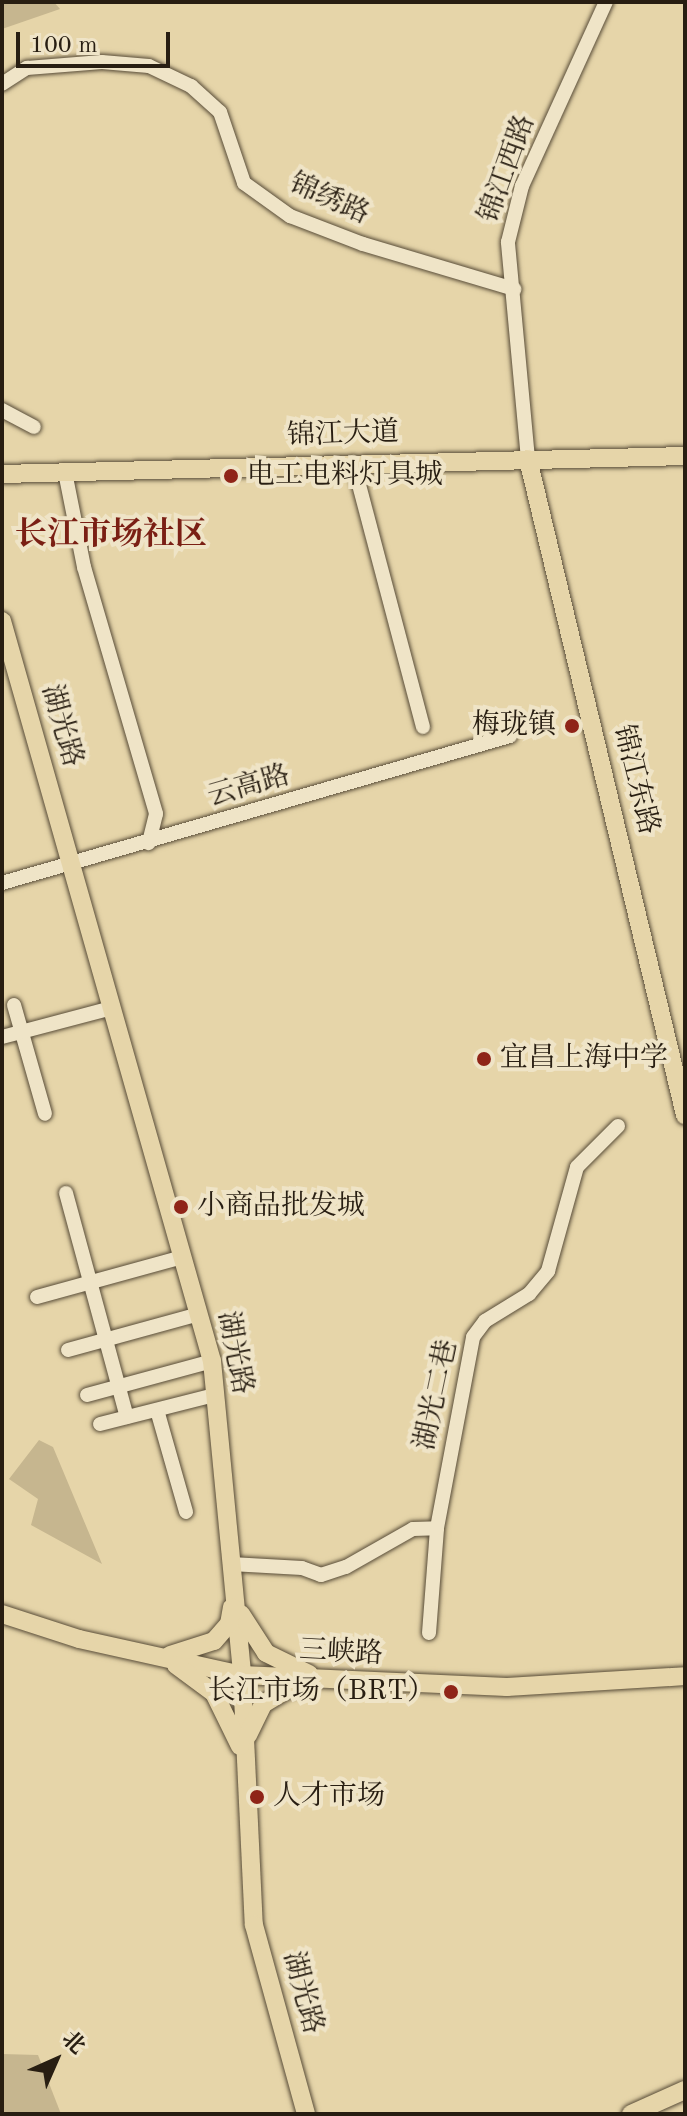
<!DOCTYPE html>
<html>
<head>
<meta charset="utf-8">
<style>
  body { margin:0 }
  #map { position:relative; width:687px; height:2116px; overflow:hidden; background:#e6d5a9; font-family:"Old Standard TT","Noto Serif SC",serif }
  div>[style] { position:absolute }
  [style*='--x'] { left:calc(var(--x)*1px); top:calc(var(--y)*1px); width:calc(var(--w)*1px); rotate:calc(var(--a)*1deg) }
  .green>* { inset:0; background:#c6b68f }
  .roads { filter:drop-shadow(0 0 2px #584c38) drop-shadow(0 0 2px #584c38) }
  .minor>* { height:14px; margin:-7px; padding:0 7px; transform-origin:7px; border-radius:7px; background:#efe4c7 }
  .major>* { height:18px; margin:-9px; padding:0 9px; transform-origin:9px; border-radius:9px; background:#e6d5a9 }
  .dots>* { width:22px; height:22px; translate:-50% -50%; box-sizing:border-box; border:4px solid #efe4c7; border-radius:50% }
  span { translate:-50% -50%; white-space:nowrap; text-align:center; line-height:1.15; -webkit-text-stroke:8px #efe4c7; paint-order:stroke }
  .street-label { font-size:28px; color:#281e12 }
  .poi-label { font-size:28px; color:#281e12 }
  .left { translate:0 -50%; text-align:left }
  .right { translate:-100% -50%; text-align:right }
  .quarter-label { font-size:32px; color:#7a1f14; font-weight:700 }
  .frame { position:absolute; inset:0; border:4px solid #281e12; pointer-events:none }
  .north { position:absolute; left:16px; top:2020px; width:80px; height:80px; -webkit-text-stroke:6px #efe4c7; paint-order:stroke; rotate:45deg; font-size:22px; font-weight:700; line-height:32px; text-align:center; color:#281e12 }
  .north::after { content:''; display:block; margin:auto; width:28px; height:36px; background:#281e12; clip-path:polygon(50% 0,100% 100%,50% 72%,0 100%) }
  .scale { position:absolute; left:16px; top:32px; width:154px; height:36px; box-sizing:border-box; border:4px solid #281e12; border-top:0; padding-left:10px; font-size:24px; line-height:28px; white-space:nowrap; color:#281e12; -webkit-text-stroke:6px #efe4c7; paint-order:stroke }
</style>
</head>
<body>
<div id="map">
  <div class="green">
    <div style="clip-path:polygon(2px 2px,54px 2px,60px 9px,2px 29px)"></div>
    <div style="clip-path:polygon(39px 1440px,53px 1447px,102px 1564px,31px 1525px,38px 1499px,9px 1479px)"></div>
    <div style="clip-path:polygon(2px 2054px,38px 2055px,61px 2114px,2px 2114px)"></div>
  </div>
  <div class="roads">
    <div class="minor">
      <div style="--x:2;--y:84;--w:30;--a:-33"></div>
      <div style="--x:27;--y:68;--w:75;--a:-4.6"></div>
      <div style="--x:102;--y:62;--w:47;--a:4.9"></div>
      <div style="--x:149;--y:66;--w:47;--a:25.5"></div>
      <div style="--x:191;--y:86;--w:39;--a:42"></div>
      <div style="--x:220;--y:112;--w:75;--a:71.3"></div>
      <div style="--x:244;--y:183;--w:57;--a:35.7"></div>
      <div style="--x:290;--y:216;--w:78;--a:21"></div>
      <div style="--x:363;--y:244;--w:158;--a:16.6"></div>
      <div style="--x:2;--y:410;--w:36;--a:28"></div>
      <div style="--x:528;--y:459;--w:218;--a:-95.3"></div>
      <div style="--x:508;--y:242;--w:58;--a:-76"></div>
      <div style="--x:522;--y:186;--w:202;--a:-65.5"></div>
      <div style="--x:353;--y:462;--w:274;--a:75.2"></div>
      <div style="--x:65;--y:472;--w:97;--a:78.7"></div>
      <div style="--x:84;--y:567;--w:257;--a:73.7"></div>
      <div style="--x:156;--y:814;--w:30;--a:104"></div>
      <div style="--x:2;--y:883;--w:529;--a:-16.14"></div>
      <div style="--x:14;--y:1005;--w:113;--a:74.1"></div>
      <div style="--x:2;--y:1037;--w:114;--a:-14.8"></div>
      <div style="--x:66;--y:1193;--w:232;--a:74.8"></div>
      <div style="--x:37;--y:1297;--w:150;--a:-15.4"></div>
      <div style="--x:68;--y:1350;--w:136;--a:-15.4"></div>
      <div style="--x:87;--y:1395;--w:130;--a:-15.2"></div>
      <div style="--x:157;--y:1410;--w:106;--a:74.1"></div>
      <div style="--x:100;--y:1424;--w:119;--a:-14.2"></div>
      <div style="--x:231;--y:1564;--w:71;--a:3.2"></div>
      <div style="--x:302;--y:1568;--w:20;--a:20"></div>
      <div style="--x:321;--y:1575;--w:26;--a:-18"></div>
      <div style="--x:346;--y:1567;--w:77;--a:-29.6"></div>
      <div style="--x:413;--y:1529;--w:24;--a:-2"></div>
      <div style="--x:429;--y:1633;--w:105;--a:-85.6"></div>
      <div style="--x:437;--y:1528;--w:194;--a:-79.3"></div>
      <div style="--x:473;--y:1337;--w:20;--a:-53"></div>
      <div style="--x:485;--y:1321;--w:52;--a:-31.5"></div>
      <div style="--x:529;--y:1294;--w:30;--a:-50"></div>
      <div style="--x:548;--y:1271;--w:108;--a:-74.4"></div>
      <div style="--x:577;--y:1167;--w:58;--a:-45"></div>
    </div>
    <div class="major">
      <div style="--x:528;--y:459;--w:675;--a:76.54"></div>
      <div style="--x:2;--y:474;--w:683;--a:-1.51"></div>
      <div style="--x:2;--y:621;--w:769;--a:74.16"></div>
      <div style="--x:212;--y:1361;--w:315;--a:84.5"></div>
      <div style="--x:242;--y:1675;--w:250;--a:87.3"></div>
      <div style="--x:254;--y:1925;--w:196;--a:74.6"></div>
      <div style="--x:2;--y:1614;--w:81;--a:18"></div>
      <div style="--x:79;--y:1639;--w:167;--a:12.5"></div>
      <div style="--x:242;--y:1675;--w:265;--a:2.6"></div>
      <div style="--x:507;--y:1687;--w:178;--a:-3.5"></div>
      <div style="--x:241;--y:1614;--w:46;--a:57.3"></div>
      <div style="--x:266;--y:1653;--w:48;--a:26"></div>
      <div style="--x:170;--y:1655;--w:46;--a:-17.7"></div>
      <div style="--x:214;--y:1641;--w:23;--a:-49"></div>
      <div style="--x:229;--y:1624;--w:17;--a:-80"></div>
      <div style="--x:176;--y:1665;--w:47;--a:36.4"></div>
      <div style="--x:214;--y:1693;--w:59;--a:63.9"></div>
      <div style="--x:248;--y:1735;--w:34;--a:-64"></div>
      <div style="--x:263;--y:1704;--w:29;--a:-31"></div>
      <div style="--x:288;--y:1689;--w:18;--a:-9"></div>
      <div style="--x:631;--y:2114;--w:59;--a:-24"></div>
    </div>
  </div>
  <div class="dots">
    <div style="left:231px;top:476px;background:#8f2418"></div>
    <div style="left:572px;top:726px;background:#8f2418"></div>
    <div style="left:484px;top:1059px;background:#8f2418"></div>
    <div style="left:181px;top:1207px;background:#8f2418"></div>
    <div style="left:451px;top:1692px;background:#8f2418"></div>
    <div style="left:257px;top:1797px;background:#8f2418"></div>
  </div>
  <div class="street-label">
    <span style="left:508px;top:169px;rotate:-70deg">锦江西路</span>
    <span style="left:329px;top:200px;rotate:24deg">锦绣路</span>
    <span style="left:343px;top:435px;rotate:-2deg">锦江大道</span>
    <span style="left:61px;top:726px;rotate:74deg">湖光路</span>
    <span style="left:635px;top:780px;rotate:76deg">锦江东路</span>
    <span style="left:249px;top:787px;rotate:-16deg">云高路</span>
    <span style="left:234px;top:1353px;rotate:79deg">湖光路</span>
    <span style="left:437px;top:1395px;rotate:-78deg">湖光二巷</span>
    <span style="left:341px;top:1653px;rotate:3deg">三峡路</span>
    <span style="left:302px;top:1993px;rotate:75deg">湖光路</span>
  </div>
  <div class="poi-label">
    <span class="left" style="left:247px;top:476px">电工电料灯具城</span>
    <span class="right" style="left:556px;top:726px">梅珑镇</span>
    <span class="left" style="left:500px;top:1059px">宜昌上海中学</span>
    <span class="left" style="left:197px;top:1207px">小商品批发城</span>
    <span class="right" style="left:435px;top:1692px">长江市场（BRT）</span>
    <span class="left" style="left:273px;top:1797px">人才市场</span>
  </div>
  <div class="quarter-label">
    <span style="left:111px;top:536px">长江市场社区</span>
  </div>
  <div class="frame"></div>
  <div class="north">北</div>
  <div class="scale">100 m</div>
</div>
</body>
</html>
